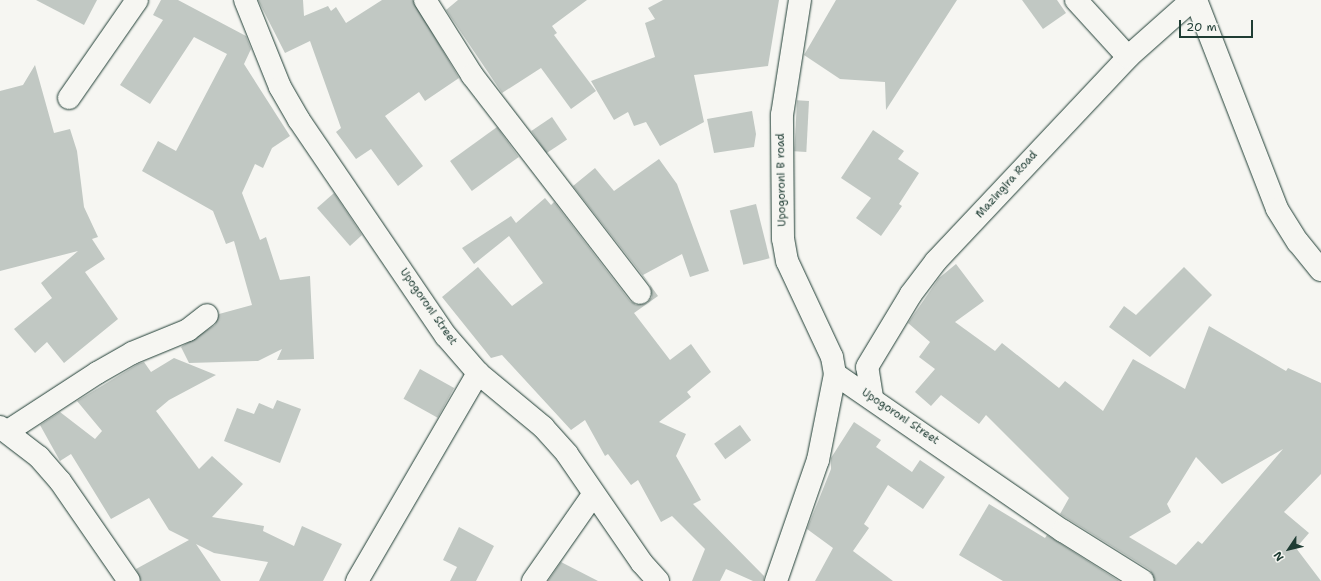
<!DOCTYPE html>
<html>
<head>
<meta charset="utf-8">
<style>
  body { margin:0 }
  #map { position:relative; width:1321px; height:581px; overflow:hidden; background:#f6f6f2; font-family:"Shantell Sans",sans-serif }
  div>[style] { position:absolute }
  [style*='--x'] { left:calc(var(--x)*1px); top:calc(var(--y)*1px); width:calc(var(--w)*1px); rotate:calc(var(--a)*1deg) }
  .building>* { inset:0; background:#c1c8c3; transform-origin:0 0 }
  .roads { filter:drop-shadow(0 0 1px #1f3d34) drop-shadow(0 0 1px #1f3d34) }
  .minor>* { height:22px; margin:-11px; padding:0 11px; transform-origin:11px; border-radius:11px; background:#f6f6f2 }
  span { translate:-50% -50%; white-space:nowrap; text-align:center; line-height:1.15; -webkit-text-stroke:3px #f6f6f2; paint-order:stroke }
  .street-label { font-size:11px; color:#1f3d34 }
  .north { position:absolute; left:1269px; top:529px; width:40px; height:40px; -webkit-text-stroke:3px #f6f6f2; paint-order:stroke; rotate:235deg; font-size:11px; font-weight:700; line-height:16px; text-align:center; color:#1f3d34 }
  .north::after { content:''; display:block; margin:auto; width:14px; height:18px; background:#1f3d34; clip-path:polygon(50% 0,100% 100%,50% 72%,0 100%) }
  .scale { position:absolute; left:1179px; top:20px; width:74px; height:18px; box-sizing:border-box; border:2px solid #1f3d34; border-top:0; padding-left:5px; font-size:12px; line-height:14px; white-space:nowrap; color:#1f3d34; -webkit-text-stroke:3px #f6f6f2; paint-order:stroke }
</style>
</head>
<body>
<div id="map">
  <div class="building">
    <div style="clip-path:polygon(36px 0,97px 0,84px 25px)"></div>
    <div style="clip-path:polygon(161px 0,178px 0,246px 36px,251px 49px,244px 64px,290px 136px,272px 148px,263px 168px,255px 164px,242px 193px,260px 240px,266px 237px,280px 280px,310px 276px,314px 359px,277px 360px,282px 349px,258px 361px,189px 363px,181px 347px,215px 325px,219px 314px,252px 305px,234px 241px,226px 244px,213px 211px,142px 171px,158px 141px,176px 151px,227px 54px,194px 37px,150px 104px,120px 85px,163px 20px,153px 15px)"></div>
    <div style="clip-path:polygon(258px 0,303px 0,304px 16px,328px 6px,331px 11px,336px 7px,346px 23px,382px 0,413px 0,459px 78px,425px 101px,419px 92px,385px 116px,423px 166px,398px 186px,371px 149px,356px 159px,336px 132px,341px 128px,310px 41px,285px 53px)"></div>
    <div style="clip-path:polygon(458px 0,587px 0,552px 26px,557px 33px,554px 35px,596px 91px,571px 109px,541px 68px,502px 93px,446px 10px)"></div>
    <div style="clip-path:polygon(663px 0,779px 0,768px 66px,694px 75px,704px 122px,660px 146px,646px 122px,634px 126px,628px 112px,614px 120px,591px 81px,655px 57px,645px 23px,655px 19px,648px 8px)"></div>
    <div style="clip-path:polygon(836px 0,957px 0,886px 110px,885px 82px,840px 79px,804px 55px)"></div>
    <div style="clip-path:polygon(1022px 0,1057px 0,1066px 13px,1043px 29px)"></div>
    <div style="clip-path:polygon(35px 65px,54px 133px,70px 129px,77px 151px,84px 207px,98px 237px,92px 239px,105px 259px,85px 272px,118px 319px,64px 363px,47px 342px,35px 353px,14px 329px,52px 298px,41px 283px,78px 251px,0 271px,0 91px,23px 85px)"></div>
    <div style="left:809px;top:101px;width:51px;height:12px;rotate:93deg"></div>
    <div style="clip-path:polygon(752px 111px,756px 134px,754px 147px,714px 153px,707px 119px)"></div>
    <div style="left:552px;top:117px;width:27px;height:25px;rotate:56deg"></div>
    <div style="left:497px;top:127px;width:37px;height:58px;rotate:54deg"></div>
    <div style="clip-path:polygon(873px 130px,904px 151px,898px 159px,919px 173px,899px 204px,902px 206px,881px 236px,856px 218px,871px 198px,841px 178px)"></div>
    <div style="clip-path:polygon(659px 159px,677px 184px,709px 271px,690px 277px,682px 254px,643px 275px,658px 296px,634px 313px,670px 360px,691px 344px,711px 372px,687px 392px,691px 397px,659px 422px,686px 434px,676px 456px,701px 500px,693px 504px,764px 576px,764px 581px,753px 581px,726px 569px,720px 581px,692px 581px,705px 549px,672px 516px,661px 522px,638px 480px,631px 485px,608px 454px,605px 456px,585px 420px,571px 430px,502px 355px,491px 358px,442px 297px,478px 267px,512px 306px,543px 283px,509px 236px,474px 264px,462px 248px,511px 216px,516px 223px,545px 198px,551px 205px,554px 202px,630px 301px,636px 305px,647px 303px,652px 297px,650px 285px,573px 186px,595px 168px,614px 191px)"></div>
    <div style="clip-path:polygon(334px 193px,362px 235px,350px 246px,317px 208px)"></div>
    <div style="left:756px;top:204px;width:56px;height:27px;rotate:76deg"></div>
    <div style="clip-path:polygon(evenodd,956px 264px,984px 301px,955px 322px,995px 351px,1002px 343px,1059px 388px,1065px 381px,1103px 411px,1133px 359px,1185px 389px,1209px 326px,1286px 371px,1288px 368px,1321px 383px,1321px 474px,1284px 512px,1309px 533px,1296px 548px,1321px 581px,1155px 581px,1150px 570px,1060px 514px,1069px 498px,986px 415px,979px 424px,941px 395px,931px 406px,915px 392px,935px 369px,919px 357px,930px 342px,908px 323px,939px 278px,956px 264px,1283px 449px,1202px 544px,1198px 541px,1176px 565px,1129px 537px,1171px 512px,1167px 504px,1196px 457px,1222px 484px,1283px 449px)"></div>
    <div style="clip-path:polygon(1184px 267px,1212px 295px,1150px 357px,1109px 327px,1124px 306px,1136px 315px)"></div>
    <div style="clip-path:polygon(174px 358px,216px 375px,169px 400px,156px 411px,199px 469px,212px 456px,243px 484px,212px 517px,264px 526px,263px 531px,294px 546px,302px 526px,342px 544px,323px 581px,259px 581px,268px 562px,214px 553px,196px 544px,221px 581px,141px 581px,136px 569px,189px 540px,169px 530px,149px 498px,111px 519px,71px 454px,60px 461px,40px 425px,60px 412px,95px 439px,102px 431px,77px 401px,138px 364px,144px 362px,151px 372px)"></div>
    <div style="left:420px;top:369px;width:39px;height:34px;rotate:29deg"></div>
    <div style="clip-path:polygon(277px 400px,301px 409px,280px 463px,224px 441px,237px 408px,254px 414px,259px 403px,273px 409px)"></div>
    <div style="clip-path:polygon(854px 422px,881px 440px,876px 447px,912px 472px,920px 460px,945px 477px,923px 509px,888px 485px,864px 524px,869px 528px,853px 551px,893px 581px,815px 581px,833px 548px,807px 529px,831px 469px,831px 458px)"></div>
    <div style="left:740px;top:425px;width:19px;height:32px;rotate:54deg"></div>
    <div style="clip-path:polygon(989px 504px,1045px 538px,1047px 535px,1119px 581px,1003px 581px,959px 555px)"></div>
    <div style="clip-path:polygon(459px 527px,494px 546px,476px 581px,450px 581px,457px 567px,443px 560px)"></div>
    <div style="clip-path:polygon(561px 562px,598px 581px,548px 581px)"></div>
  </div>
  <div class="roads">
    <div class="minor">
      <div style="--x:245;--y:0;--w:94;--a:68.1"></div>
      <div style="--x:280;--y:87;--w:38;--a:60"></div>
      <div style="--x:299;--y:120;--w:261;--a:55.8"></div>
      <div style="--x:446;--y:336;--w:49;--a:49.1"></div>
      <div style="--x:478;--y:373;--w:85;--a:39.7"></div>
      <div style="--x:543;--y:427;--w:36;--a:48"></div>
      <div style="--x:567;--y:454;--w:132;--a:55.5"></div>
      <div style="--x:642;--y:563;--w:24;--a:48"></div>
      <div style="--x:425;--y:0;--w:89;--a:57.9"></div>
      <div style="--x:472;--y:75;--w:275;--a:52.4"></div>
      <div style="--x:1076;--y:0;--w:77;--a:47.6"></div>
      <div style="--x:1196;--y:0;--w:224;--a:68.8"></div>
      <div style="--x:1277;--y:209;--w:39;--a:58"></div>
      <div style="--x:1298;--y:242;--w:36;--a:51"></div>
      <div style="--x:69;--y:98;--w:119;--a:-55.2"></div>
      <div style="--x:835;--y:374;--w:277;--a:34.6"></div>
      <div style="--x:1063;--y:531;--w:94;--a:32"></div>
      <div style="--x:872;--y:397;--w:30;--a:-99"></div>
      <div style="--x:867;--y:367;--w:85;--a:-58.9"></div>
      <div style="--x:911;--y:294;--w:41;--a:-52.9"></div>
      <div style="--x:936;--y:261;--w:280;--a:-46.7"></div>
      <div style="--x:1128;--y:57;--w:86;--a:-41.7"></div>
      <div style="--x:0;--y:427;--w:49;--a:37.6"></div>
      <div style="--x:39;--y:457;--w:32;--a:49"></div>
      <div style="--x:60;--y:481;--w:121;--a:55.4"></div>
      <div style="--x:8;--y:431;--w:106;--a:-33.1"></div>
      <div style="--x:97;--y:373;--w:40;--a:-29.7"></div>
      <div style="--x:132;--y:353;--w:61;--a:-22.3"></div>
      <div style="--x:188;--y:330;--w:24;--a:-38"></div>
      <div style="--x:357;--y:581;--w:241;--a:-59.8"></div>
      <div style="--x:533;--y:581;--w:105;--a:-55.1"></div>
      <div style="--x:776;--y:581;--w:128;--a:-70.9"></div>
      <div style="--x:818;--y:460;--w:88;--a:-78.8"></div>
      <div style="--x:835;--y:374;--w:17;--a:-100"></div>
      <div style="--x:832;--y:357;--w:106;--a:-115.1"></div>
      <div style="--x:787;--y:261;--w:22;--a:-100"></div>
      <div style="--x:783;--y:239;--w:124;--a:-90.5"></div>
      <div style="--x:782;--y:115;--w:116;--a:-81.1"></div>
    </div>
  </div>
  <div class="street-label">
    <span style="left:782px;top:180px;rotate:-91deg">Upogoroni B road</span>
    <span style="left:1007px;top:185px;rotate:-48deg">Mazingira Road</span>
    <span style="left:428px;top:307px;rotate:55deg">Upogoroni Street</span>
    <span style="left:900px;top:417px;rotate:34deg">Upogoroni Street</span>
  </div>
  <div class="north">N</div>
  <div class="scale">20 m</div>
</div>
</body>
</html>
